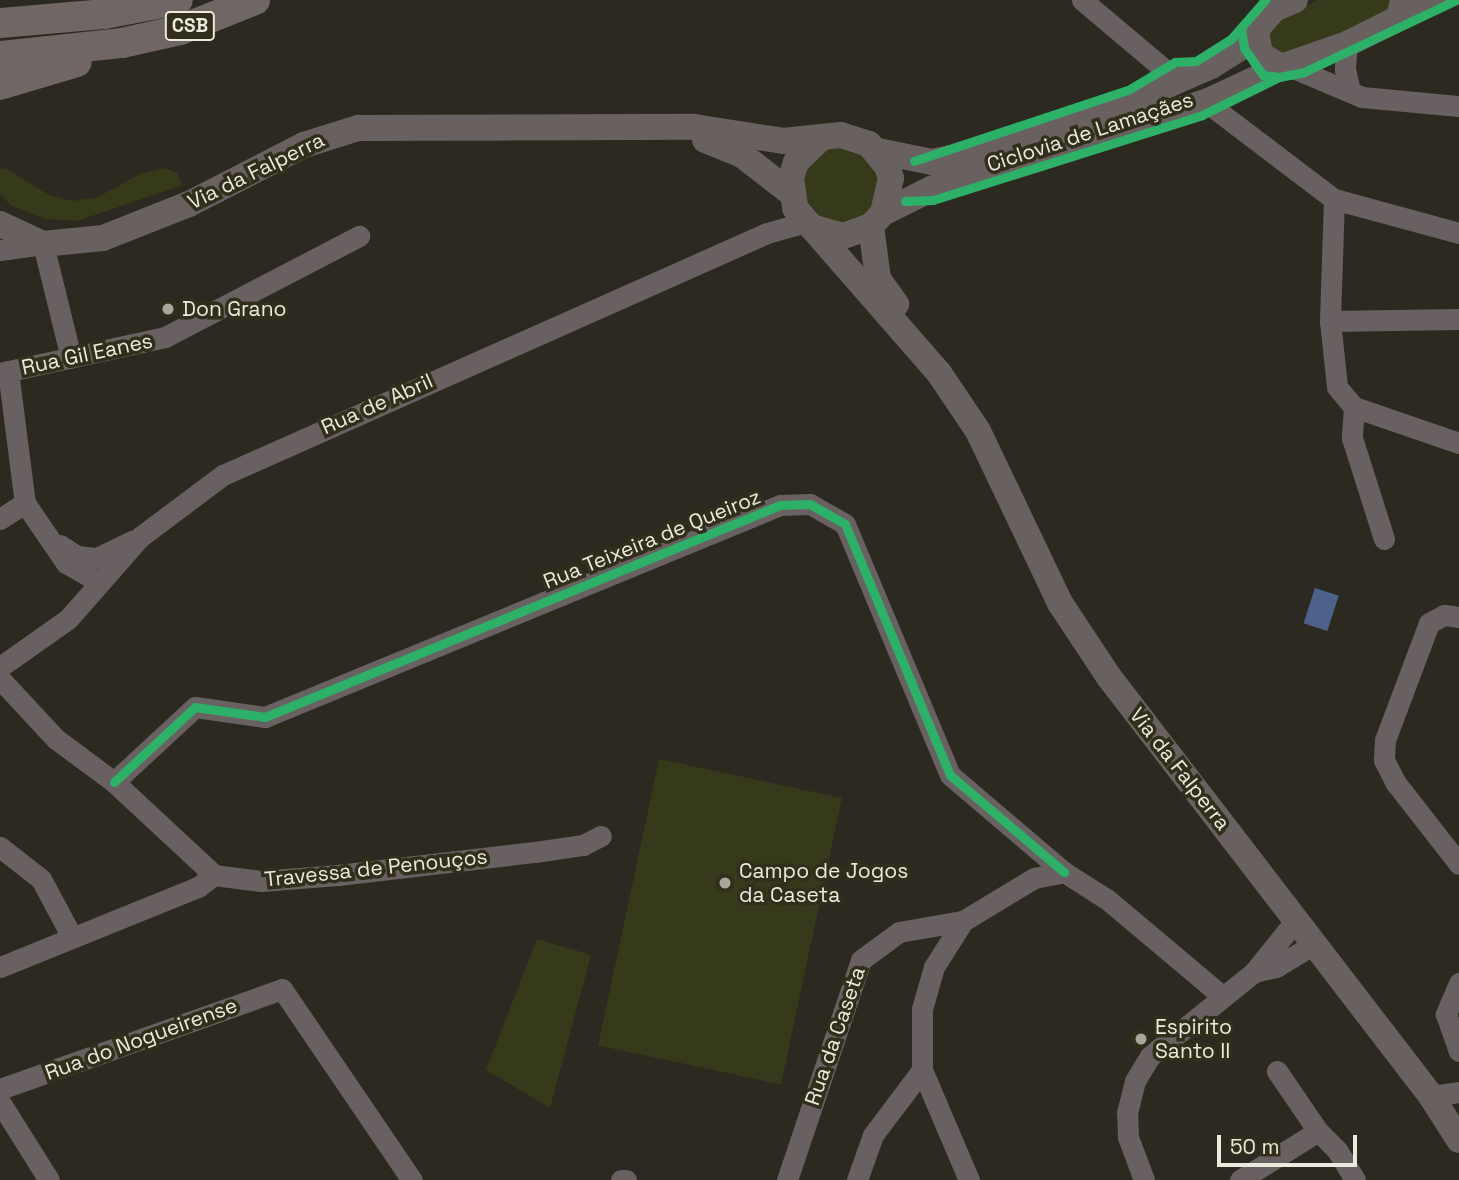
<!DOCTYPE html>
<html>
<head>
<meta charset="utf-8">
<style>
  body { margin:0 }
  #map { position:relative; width:1459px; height:1180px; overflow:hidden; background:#2c2a20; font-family:"Space Grotesk",sans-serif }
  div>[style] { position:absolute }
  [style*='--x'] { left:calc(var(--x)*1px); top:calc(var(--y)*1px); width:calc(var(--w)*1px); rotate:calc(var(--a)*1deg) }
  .green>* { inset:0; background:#363a1a; transform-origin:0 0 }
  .round { border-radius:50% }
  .water>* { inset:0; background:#4d628a; transform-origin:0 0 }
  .minor>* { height:21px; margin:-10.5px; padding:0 10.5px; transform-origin:10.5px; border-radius:10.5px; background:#696061 }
  .major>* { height:26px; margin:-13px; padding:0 13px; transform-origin:13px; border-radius:13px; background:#68615f }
  .highway>* { height:30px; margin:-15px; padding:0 15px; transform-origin:15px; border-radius:15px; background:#706664 }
  .cycleway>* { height:9px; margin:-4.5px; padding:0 4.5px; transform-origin:4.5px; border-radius:4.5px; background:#2db169 }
  .dots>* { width:19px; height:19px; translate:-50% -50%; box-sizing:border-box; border:4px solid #312e1b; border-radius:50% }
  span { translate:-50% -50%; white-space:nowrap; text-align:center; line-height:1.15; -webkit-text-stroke:7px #312e1b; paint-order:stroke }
  .shield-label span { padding:2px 5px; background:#312e1b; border:2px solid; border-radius:5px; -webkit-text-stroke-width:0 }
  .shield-label { font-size:19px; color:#eceade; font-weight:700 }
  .street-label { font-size:21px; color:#eceade }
  .poi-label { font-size:21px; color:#eceade }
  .left { translate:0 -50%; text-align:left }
  .scale { position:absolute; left:1217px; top:1135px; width:140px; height:32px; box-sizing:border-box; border:4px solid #eceade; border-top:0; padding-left:9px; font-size:21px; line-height:24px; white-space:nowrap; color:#eceade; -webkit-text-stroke:5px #312e1b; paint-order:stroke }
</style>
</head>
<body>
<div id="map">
  <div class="green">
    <div style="clip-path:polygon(1318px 0,1393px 0,1386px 15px,1299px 60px,1267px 47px,1267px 31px,1276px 20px)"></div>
    <div class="round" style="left:802px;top:146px;width:78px;height:78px"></div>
    <div style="clip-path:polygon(5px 168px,49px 195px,73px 201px,98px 197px,140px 174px,165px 168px,177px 173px,183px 185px,77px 221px,46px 219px,12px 206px,0 195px,0 169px)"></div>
    <div style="left:659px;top:759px;width:187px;height:293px;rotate:12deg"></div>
    <div style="clip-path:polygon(537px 939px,591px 955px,550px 1108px,486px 1070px)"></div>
  </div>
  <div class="water">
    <div style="left:1315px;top:588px;width:25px;height:37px;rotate:18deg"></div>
  </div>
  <div class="minor">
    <div style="--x:1082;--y:0;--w:124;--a:40.1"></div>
    <div style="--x:1347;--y:44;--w:25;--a:95"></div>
    <div style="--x:1345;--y:69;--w:23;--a:77"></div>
    <div style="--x:1291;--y:67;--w:77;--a:22.9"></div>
    <div style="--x:1362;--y:97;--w:97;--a:5.3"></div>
    <div style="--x:1206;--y:102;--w:161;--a:37.2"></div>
    <div style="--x:1334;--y:199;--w:130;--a:15.2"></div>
    <div style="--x:1334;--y:199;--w:122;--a:91.9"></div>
    <div style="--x:1330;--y:321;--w:66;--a:83.9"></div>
    <div style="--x:1337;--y:387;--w:26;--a:50"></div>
    <div style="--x:1354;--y:407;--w:111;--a:18.9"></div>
    <div style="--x:0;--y:250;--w:43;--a:-7.9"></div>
    <div style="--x:43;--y:244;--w:117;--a:76.2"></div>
    <div style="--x:1330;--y:321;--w:129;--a:-0.9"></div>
    <div style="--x:8;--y:371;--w:133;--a:82.7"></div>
    <div style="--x:25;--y:503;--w:73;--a:55.7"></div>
    <div style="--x:66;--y:563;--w:39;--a:30"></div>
    <div style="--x:0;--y:373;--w:169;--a:-12.3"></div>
    <div style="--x:165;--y:337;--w:219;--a:-27.5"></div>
    <div style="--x:1354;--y:407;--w:31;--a:94"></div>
    <div style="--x:1352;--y:438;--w:106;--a:72.4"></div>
    <div style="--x:0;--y:519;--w:30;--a:-33"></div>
    <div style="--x:60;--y:545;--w:20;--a:33"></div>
    <div style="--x:77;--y:556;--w:20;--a:6"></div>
    <div style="--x:97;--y:558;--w:39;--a:-26"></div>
    <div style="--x:1459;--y:617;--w:15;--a:-172"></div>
    <div style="--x:1444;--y:615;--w:17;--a:152"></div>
    <div style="--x:1429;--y:623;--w:125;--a:110.6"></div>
    <div style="--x:1385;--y:740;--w:20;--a:93"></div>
    <div style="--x:1384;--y:760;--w:25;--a:63"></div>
    <div style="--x:1395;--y:782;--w:104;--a:52"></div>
    <div style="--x:0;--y:667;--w:83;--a:-35.2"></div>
    <div style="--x:68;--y:619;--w:109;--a:-48.7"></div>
    <div style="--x:140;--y:537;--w:104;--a:-36.8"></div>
    <div style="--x:223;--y:475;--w:595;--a:-23.98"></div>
    <div style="--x:767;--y:233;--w:41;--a:-15.8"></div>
    <div style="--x:0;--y:679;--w:82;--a:47"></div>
    <div style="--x:56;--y:739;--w:72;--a:36.6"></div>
    <div style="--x:114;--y:782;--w:137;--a:42.9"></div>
    <div style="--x:114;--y:782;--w:110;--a:-42.8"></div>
    <div style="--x:195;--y:707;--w:71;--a:8.1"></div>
    <div style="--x:265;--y:717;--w:557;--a:-22.37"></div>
    <div style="--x:780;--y:505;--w:30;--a:-2"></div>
    <div style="--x:810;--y:504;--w:40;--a:29.7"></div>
    <div style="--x:845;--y:524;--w:272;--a:67.3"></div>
    <div style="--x:950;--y:775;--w:150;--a:40.4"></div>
    <div style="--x:0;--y:847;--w:52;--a:38"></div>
    <div style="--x:41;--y:879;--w:66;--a:61.9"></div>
    <div style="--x:0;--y:967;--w:214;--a:-22"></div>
    <div style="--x:198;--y:887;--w:20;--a:-37"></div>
    <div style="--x:214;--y:875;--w:47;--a:7.3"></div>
    <div style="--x:261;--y:881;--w:77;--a:-4.5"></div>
    <div style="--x:338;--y:875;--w:198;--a:-6.7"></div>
    <div style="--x:535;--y:852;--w:49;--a:-8.3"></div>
    <div style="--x:583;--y:845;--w:20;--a:-27"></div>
    <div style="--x:1254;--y:972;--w:23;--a:-13"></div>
    <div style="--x:1276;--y:967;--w:44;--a:-31.2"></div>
    <div style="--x:1459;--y:983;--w:34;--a:113"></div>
    <div style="--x:1446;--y:1014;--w:39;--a:71"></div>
    <div style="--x:1277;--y:1071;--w:73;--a:55.7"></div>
    <div style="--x:0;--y:1089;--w:299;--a:-19.5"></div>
    <div style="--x:282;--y:989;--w:231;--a:55.8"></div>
    <div style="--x:1431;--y:1096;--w:28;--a:-8"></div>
    <div style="--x:0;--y:1102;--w:92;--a:57.9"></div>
    <div style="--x:621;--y:1180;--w:5;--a:0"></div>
    <div style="--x:787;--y:1180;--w:232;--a:-71.4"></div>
    <div style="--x:861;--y:960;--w:47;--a:-36.4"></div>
    <div style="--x:899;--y:932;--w:65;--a:-9.8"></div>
    <div style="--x:857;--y:1180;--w:48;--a:-70.4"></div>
    <div style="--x:873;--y:1135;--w:81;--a:-53"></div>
    <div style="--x:969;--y:1180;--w:120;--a:-113.1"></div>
    <div style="--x:922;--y:1070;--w:61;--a:-90"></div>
    <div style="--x:922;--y:1009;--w:44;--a:-74.1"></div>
    <div style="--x:934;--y:967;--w:54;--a:-57.8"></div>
    <div style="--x:963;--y:921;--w:83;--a:-31.2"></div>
    <div style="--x:1034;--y:878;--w:31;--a:-11"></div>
    <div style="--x:1064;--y:872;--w:52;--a:32.5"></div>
    <div style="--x:1108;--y:900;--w:148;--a:40.1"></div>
    <div style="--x:1144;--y:1180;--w:46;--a:-110.4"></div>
    <div style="--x:1128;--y:1137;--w:24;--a:-92"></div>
    <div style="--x:1127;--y:1113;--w:33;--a:-76"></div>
    <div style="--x:1135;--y:1081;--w:29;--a:-59"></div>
    <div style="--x:1150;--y:1056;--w:134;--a:-38.9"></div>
    <div style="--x:1254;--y:972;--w:67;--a:-51.1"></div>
    <div style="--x:1240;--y:1180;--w:92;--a:-32.1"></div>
    <div style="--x:1318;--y:1131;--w:27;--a:45"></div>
    <div style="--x:1337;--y:1150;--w:35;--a:59"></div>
  </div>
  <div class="major">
    <div style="--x:1295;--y:0;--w:23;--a:157"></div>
    <div style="--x:1274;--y:9;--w:28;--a:131"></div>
    <div style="--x:1256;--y:30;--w:24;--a:81"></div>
    <div style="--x:1260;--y:54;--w:25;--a:32"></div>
    <div style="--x:1281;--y:67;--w:70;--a:-19.2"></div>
    <div style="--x:1347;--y:44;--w:58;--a:-26.6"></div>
    <div style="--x:1399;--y:18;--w:18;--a:-77"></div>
    <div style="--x:1399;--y:18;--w:40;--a:-26.6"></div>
    <div style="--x:705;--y:140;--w:40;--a:22"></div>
    <div style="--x:742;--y:155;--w:62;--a:37.8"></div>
    <div style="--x:819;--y:140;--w:32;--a:136"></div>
    <div style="--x:796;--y:162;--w:17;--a:107"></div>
    <div style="--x:791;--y:178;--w:30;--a:82"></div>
    <div style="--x:795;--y:208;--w:219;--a:48.9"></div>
    <div style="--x:939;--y:373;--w:70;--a:56.1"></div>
    <div style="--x:978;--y:431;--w:191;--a:64.5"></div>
    <div style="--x:1060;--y:603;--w:89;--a:56.5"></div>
    <div style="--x:1109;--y:677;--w:528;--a:52.46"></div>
    <div style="--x:1431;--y:1096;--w:52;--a:57.5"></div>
    <div style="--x:878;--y:151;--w:55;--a:11.5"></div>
    <div style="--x:932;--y:162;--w:19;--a:-12"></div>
    <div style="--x:951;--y:158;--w:189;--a:-17.6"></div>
    <div style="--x:1131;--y:101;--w:87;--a:-23.6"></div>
    <div style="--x:1211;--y:66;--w:51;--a:-32.1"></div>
    <div style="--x:883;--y:213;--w:54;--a:-26.6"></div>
    <div style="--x:931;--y:189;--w:288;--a:-17.6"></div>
    <div style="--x:1206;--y:102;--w:83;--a:-25"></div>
    <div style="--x:0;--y:224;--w:47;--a:24.9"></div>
    <div style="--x:43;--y:244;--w:60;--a:-5.7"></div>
    <div style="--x:103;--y:238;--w:92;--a:-21.6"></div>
    <div style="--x:189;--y:204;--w:129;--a:-27.2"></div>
    <div style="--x:304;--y:145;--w:57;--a:-17.5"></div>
    <div style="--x:358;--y:128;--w:336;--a:-0.2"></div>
    <div style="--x:694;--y:127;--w:90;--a:8.9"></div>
    <div style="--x:783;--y:141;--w:58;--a:-5.9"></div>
    <div style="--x:841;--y:135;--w:29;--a:18"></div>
    <div style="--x:869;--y:144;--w:28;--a:51"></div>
    <div style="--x:887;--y:166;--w:13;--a:72"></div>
    <div style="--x:891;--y:178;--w:36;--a:103"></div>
    <div style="--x:883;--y:213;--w:18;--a:133"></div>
    <div style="--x:871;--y:226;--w:30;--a:160"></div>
    <div style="--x:843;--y:236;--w:33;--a:-164"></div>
    <div style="--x:871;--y:226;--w:53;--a:82.5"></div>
    <div style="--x:878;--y:279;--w:31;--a:54"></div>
  </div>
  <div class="highway">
    <div style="--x:0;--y:23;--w:104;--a:-4.9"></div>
    <div style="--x:104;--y:14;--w:75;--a:-10.7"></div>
    <div style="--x:0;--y:56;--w:123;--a:-6.1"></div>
    <div style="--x:122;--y:43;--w:59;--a:-12.6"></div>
    <div style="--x:180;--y:30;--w:81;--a:-21.8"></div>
    <div style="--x:0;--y:85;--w:80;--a:-16.6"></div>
  </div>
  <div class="cycleway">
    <div style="--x:1241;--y:28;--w:20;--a:81"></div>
    <div style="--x:1244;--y:48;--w:33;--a:55"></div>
    <div style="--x:1263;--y:75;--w:16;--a:7"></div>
    <div style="--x:1279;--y:77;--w:25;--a:-11"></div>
    <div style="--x:1304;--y:72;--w:168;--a:-25.3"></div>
    <div style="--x:914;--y:161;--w:225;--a:-18.4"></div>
    <div style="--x:1128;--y:90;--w:55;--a:-30.8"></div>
    <div style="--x:1175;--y:62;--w:21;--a:-3"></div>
    <div style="--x:1196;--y:61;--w:41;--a:-32.2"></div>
    <div style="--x:1231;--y:39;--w:52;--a:-48.9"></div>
    <div style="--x:905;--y:201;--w:28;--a:-2"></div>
    <div style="--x:933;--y:200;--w:282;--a:-17.5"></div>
    <div style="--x:1202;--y:115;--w:86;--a:-26.3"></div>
    <div style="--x:114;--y:782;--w:110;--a:-42.8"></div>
    <div style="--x:195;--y:707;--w:71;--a:8.1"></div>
    <div style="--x:265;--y:717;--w:557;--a:-22.37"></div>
    <div style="--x:780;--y:505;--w:30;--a:-2"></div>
    <div style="--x:810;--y:504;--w:40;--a:29.7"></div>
    <div style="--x:845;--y:524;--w:272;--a:67.3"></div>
    <div style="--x:950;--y:775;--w:150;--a:40.4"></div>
  </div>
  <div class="dots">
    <div style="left:168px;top:309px;background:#a9a79c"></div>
    <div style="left:725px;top:883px;background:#a9a79c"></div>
    <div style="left:1141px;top:1039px;background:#a9a79c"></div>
  </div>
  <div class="shield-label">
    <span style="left:190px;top:26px">CSB</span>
  </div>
  <div class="street-label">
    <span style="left:1090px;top:132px;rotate:-18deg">Ciclovia de Lamaçães</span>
    <span style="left:256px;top:171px;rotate:-26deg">Via da Falperra</span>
    <span style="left:87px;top:354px;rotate:-12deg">Rua Gil Eanes</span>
    <span style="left:377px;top:404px;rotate:-24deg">Rua de Abril</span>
    <span style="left:652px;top:539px;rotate:-22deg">Rua Teixeira de Queiroz</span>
    <span style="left:1180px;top:769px;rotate:52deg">Via da Falperra</span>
    <span style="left:376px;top:868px;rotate:-6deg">Travessa de Penouços</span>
    <span style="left:835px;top:1036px;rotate:-71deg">Rua da Caseta</span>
    <span style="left:141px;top:1039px;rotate:-20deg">Rua do Nogueirense</span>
  </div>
  <div class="poi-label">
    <span class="left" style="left:182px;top:309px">Don Grano</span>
    <span class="left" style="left:739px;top:883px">Campo de Jogos<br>da Caseta</span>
    <span class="left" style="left:1155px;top:1039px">Espirito<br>Santo II</span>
  </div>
  <div class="scale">50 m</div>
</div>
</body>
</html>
